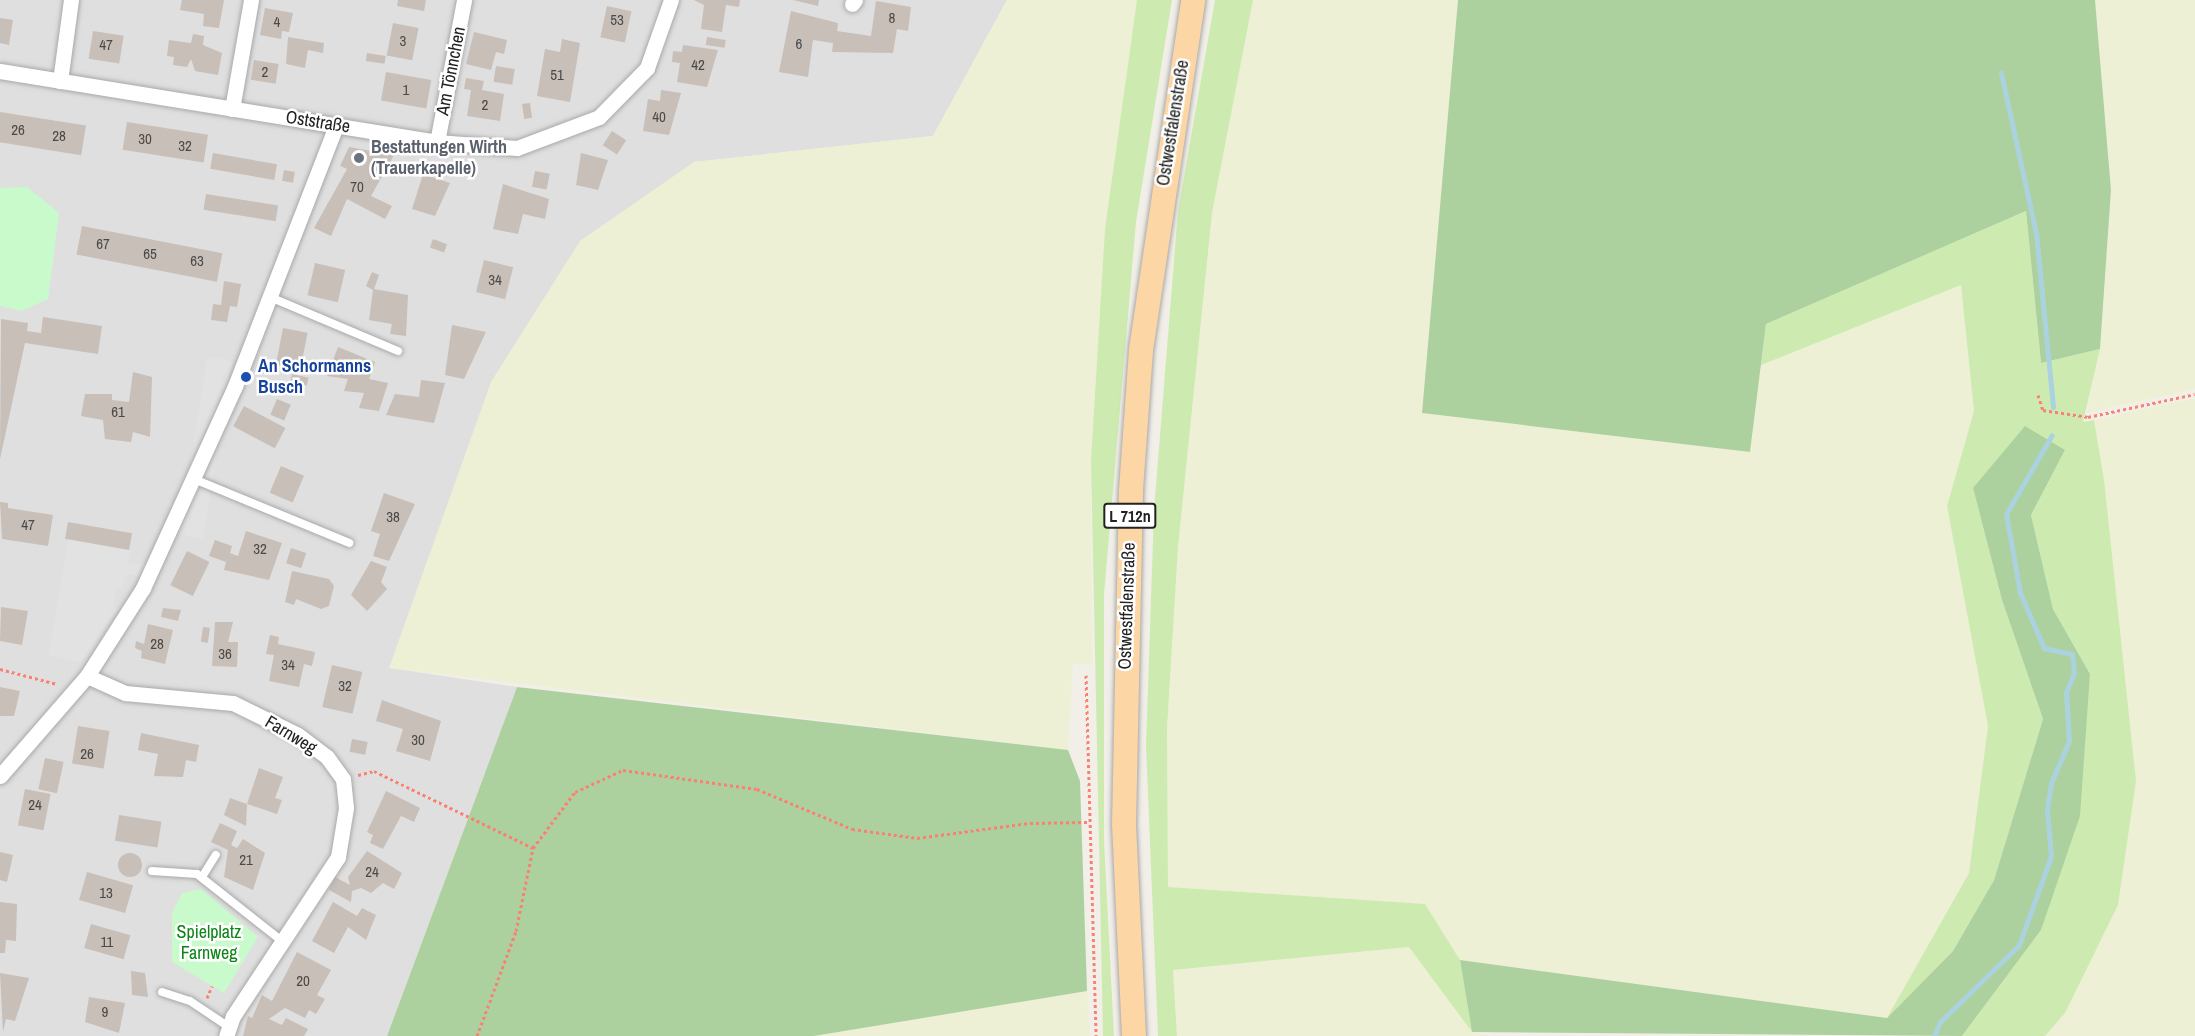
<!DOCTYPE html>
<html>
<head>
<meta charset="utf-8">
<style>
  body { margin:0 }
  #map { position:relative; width:2195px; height:1036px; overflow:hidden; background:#f2efe9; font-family:"Archivo Narrow",sans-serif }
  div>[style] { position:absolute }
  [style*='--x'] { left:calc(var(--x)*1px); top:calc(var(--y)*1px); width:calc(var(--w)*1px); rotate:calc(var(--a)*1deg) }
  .residential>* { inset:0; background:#e0dfdf }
  .farmland>* { inset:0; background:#eef0d5 }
  .grass>* { inset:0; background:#cdebb0 }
  .forest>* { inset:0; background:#add19e }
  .park>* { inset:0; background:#c8facc }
  .parking>* { inset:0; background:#e2e2e2; transform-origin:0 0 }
  .stream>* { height:5px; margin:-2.5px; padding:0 2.5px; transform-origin:2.5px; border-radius:2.5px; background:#aad3df }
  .building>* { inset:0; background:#c7bfb8; transform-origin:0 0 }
  .round { border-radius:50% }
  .path>* { height:3px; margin-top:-1.5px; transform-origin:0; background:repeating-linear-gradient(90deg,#fa8072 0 3px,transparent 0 6px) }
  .roads { filter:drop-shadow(0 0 2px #a9a9a9) drop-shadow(0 0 2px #a9a9a9) }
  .lane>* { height:8px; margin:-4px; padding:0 4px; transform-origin:4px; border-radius:4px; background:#fff }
  .street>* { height:15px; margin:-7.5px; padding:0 7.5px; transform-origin:7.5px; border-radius:7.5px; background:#fff }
  .primary>* { height:24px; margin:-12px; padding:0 12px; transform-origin:12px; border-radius:12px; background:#fcd6a4 }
  .dots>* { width:16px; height:16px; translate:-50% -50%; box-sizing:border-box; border:3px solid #fff; border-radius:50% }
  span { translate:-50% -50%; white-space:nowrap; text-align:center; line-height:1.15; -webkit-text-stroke:5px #fff; paint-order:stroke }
  .number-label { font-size:15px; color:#4b4948 }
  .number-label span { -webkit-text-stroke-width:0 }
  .shield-label span { padding:2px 4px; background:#fff; border:2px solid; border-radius:4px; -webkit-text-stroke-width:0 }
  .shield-label { font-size:16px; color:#222; font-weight:700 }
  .street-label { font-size:18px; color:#222 }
  .worship-label { font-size:18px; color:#5b616d; font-weight:700 }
  .left { translate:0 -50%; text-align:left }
  .transit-label { font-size:18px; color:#164399; font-weight:700 }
  .park-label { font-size:18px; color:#0c8416 }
</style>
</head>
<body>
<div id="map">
  <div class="residential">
    <div style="clip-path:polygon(0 0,1007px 0,933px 136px,694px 162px,390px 668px,517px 687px,387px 1036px,0 1036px)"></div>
  </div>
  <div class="farmland">
    <div style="clip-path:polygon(1007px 0,1137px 0,1091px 460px,1092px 665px,1073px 664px,1068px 750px,389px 668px,491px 382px,580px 241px,694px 162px,933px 136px)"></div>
    <div style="clip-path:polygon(1253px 0,1458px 0,1422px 412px,1750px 452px,1761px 365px,1961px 285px,1974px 411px,1947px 506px,1988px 726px,1969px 873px,1887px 1018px,1460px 960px,1424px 904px,1168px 887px,1167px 728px,1178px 547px,1212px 213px)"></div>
    <div style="clip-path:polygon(2095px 0,2195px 0,2195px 389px,2086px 413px,2100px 348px,2111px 190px)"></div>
    <div style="clip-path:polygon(2195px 398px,2195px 1036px,2045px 1036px,2065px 1013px,2136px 781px,2094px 420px)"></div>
    <div style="clip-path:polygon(1409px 947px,1472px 1032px,1492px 1036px,1177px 1036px,1173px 970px)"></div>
    <div style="clip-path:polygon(1087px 991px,1090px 1036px,814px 1036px)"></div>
  </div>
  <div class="grass">
    <div style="clip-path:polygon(1137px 0,1172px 0,1136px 222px,1104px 595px,1104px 840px,1114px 1036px,1103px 1036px,1091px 460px,1105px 229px)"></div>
    <div style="clip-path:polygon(1215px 0,1253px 0,1212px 213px,1178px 547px,1167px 728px,1168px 887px,1425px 904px,1460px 960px,1472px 1032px,1409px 947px,1173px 970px,1177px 1036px,1158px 1036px,1146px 746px,1154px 510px,1178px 211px)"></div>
    <div style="clip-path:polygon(2026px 211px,2041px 363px,2100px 349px,2083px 422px,2094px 420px,2104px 480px,2136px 781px,2118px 905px,2065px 1013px,2045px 1036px,1962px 1036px,2041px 930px,2090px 674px,2053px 609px,2031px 515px,2065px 450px,1973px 488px,2002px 600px,2043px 719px,1994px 880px,1953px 951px,1887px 1018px,1969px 873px,1988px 726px,1947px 506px,1974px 411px,1961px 285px,1761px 365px,1766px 324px)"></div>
  </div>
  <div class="forest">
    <div style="clip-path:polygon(1458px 0,2095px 0,2111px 190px,2100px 349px,2041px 363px,2026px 211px,1766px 324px,1750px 452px,1422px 413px)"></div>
    <div style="clip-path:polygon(2025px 426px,2065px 450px,2031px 515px,2053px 609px,2090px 674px,2080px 816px,2041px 930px,1962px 1036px,1472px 1032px,1460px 960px,1887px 1018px,1953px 951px,1994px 880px,2043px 719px,2002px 600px,1973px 488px)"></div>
    <div style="clip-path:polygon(517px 687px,1068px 750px,1080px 781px,1087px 991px,814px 1036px,387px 1036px)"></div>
  </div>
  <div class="park">
    <div style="clip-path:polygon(27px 187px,59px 213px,48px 299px,22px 311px,0 306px,0 188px)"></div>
    <div style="clip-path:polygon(201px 889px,258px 937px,224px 993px,172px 962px,172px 913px,182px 893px)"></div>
  </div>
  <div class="parking">
    <div style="left:207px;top:357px;width:25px;height:180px;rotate:9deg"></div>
    <div style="clip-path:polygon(68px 539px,130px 549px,128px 563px,145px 565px,141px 576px,126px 574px,123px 588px,116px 587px,113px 607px,117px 609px,81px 662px,48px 656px)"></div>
  </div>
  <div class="stream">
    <div style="--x:2001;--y:73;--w:164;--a:77.7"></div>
    <div style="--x:2036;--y:233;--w:175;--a:84.4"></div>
    <div style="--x:1934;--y:1036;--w:15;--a:-67"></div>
    <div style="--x:1940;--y:1022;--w:110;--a:-44.3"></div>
    <div style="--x:2019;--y:945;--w:95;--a:-70.2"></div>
    <div style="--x:2051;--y:856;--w:47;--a:-94.9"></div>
    <div style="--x:2047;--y:809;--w:26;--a:-81"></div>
    <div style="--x:2051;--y:783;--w:46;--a:-66.8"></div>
    <div style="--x:2069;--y:741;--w:49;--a:-93.5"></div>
    <div style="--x:2066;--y:692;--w:21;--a:-67"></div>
    <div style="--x:2074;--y:673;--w:19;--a:-96"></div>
    <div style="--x:2072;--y:654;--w:29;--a:-168"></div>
    <div style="--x:2044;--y:648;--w:60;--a:-113.6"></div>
    <div style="--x:2020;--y:593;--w:80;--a:-100"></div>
    <div style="--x:2006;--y:514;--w:91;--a:-59.8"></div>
  </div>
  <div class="building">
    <div style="clip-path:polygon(182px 0,224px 0,219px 28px,203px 26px,204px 14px,180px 10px)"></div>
    <div style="clip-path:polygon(398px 0,426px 0,424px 11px,397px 6px)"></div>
    <div style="clip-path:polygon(694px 0,740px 0,739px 7px,726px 5px,722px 32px,701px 29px,704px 5px)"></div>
    <div style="clip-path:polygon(793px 0,819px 0,818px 6px)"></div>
    <div style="clip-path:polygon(876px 1px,911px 7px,908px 31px,897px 29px,893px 53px,832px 52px,833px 43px,813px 40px,808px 77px,779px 72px,791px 11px,838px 23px,837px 31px,871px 36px)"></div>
    <div style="left:607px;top:6px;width:25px;height:32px;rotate:12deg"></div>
    <div style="clip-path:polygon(265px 8px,293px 13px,289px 32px,282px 31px,281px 39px,260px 35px)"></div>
    <div style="clip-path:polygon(0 18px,13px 20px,9px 45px,0 43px)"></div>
    <div style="left:393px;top:23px;width:26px;height:33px;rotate:11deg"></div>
    <div style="left:93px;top:31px;width:31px;height:28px;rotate:9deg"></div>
    <div style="clip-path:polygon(474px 32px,507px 40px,504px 54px,496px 52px,491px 70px,466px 64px)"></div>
    <div style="clip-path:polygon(193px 34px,204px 36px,203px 45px,222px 53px,218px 75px,195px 71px,191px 59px,187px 67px,173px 65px,174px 57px,167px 56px,169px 40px,191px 43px)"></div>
    <div style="clip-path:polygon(288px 37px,324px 43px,323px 53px,308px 50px,305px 68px,286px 64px)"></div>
    <div style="left:707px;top:37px;width:19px;height:8px;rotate:9deg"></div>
    <div style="clip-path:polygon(562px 39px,580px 43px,570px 102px,537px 96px,545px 49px,560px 52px)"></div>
    <div style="clip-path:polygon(683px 45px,718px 50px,707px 87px,677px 82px,680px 63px,672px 62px,673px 51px,682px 52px)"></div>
    <div style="left:367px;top:53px;width:19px;height:8px;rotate:9deg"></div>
    <div style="left:254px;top:60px;width:25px;height:20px;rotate:9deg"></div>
    <div style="left:496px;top:66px;width:19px;height:16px;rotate:9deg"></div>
    <div style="left:386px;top:72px;width:46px;height:29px;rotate:10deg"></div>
    <div style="clip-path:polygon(466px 78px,484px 81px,482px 90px,504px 94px,500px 121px,467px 116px,471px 90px,464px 89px)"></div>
    <div style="clip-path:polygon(661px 90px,681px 93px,669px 135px,643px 131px,648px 99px,660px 101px)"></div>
    <div style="left:530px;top:103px;width:15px;height:8px;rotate:82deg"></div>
    <div style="left:0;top:112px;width:87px;height:30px;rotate:9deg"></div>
    <div style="left:127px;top:122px;width:82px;height:28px;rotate:9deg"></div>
    <div style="left:612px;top:131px;width:17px;height:17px;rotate:33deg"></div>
    <div style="clip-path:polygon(349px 147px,394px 155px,371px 196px,392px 206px,385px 219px,347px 199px,331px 236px,314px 228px,347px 169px,340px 166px)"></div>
    <div style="left:213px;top:153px;width:65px;height:16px;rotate:10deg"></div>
    <div style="clip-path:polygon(581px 153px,608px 160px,598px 190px,576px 185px)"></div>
    <div style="left:284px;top:170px;width:11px;height:11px;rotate:10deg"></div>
    <div style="left:535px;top:171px;width:15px;height:16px;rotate:11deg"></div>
    <div style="clip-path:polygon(423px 174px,450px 183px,435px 216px,412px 209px)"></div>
    <div style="clip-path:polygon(503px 184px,549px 199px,545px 219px,523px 214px,518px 234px,493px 229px)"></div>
    <div style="left:206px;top:194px;width:73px;height:16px;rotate:9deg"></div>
    <div style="left:82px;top:226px;width:143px;height:29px;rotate:11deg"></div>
    <div style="left:433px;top:239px;width:15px;height:9px;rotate:20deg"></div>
    <div style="left:484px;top:260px;width:30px;height:33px;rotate:14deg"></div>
    <div style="left:315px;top:263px;width:31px;height:33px;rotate:13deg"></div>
    <div style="clip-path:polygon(372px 272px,379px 275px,374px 289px,408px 295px,406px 336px,390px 334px,392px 324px,369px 320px,373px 290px,366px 286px)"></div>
    <div style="clip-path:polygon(224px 281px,241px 284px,237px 307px,230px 306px,227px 322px,211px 320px,213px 304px,221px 305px)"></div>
    <div style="clip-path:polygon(43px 317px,102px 326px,98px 354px,25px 343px,0 459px,1px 319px,28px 323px,27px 331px,41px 333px)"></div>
    <div style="clip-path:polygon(452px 325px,486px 332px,464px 379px,445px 375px)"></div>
    <div style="left:283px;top:328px;width:25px;height:38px;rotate:11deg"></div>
    <div style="clip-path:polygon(338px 347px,375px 362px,369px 379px,388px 383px,379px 411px,359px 408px,364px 393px,344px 391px,348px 379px,327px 376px)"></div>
    <div style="clip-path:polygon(133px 372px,152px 377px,150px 437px,133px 432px,131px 442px,105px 439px,103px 420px,81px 416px,85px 394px,112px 394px,112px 400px,129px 402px)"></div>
    <div style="left:292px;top:374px;width:17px;height:8px;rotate:13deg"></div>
    <div style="clip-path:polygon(421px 380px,445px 383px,434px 423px,386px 415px,395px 394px,419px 397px)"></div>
    <div style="left:277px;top:399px;width:15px;height:17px;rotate:23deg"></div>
    <div style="left:244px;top:406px;width:47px;height:23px;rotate:28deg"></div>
    <div style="left:281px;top:466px;width:25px;height:29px;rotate:23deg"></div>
    <div style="clip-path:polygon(384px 493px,415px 504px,389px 561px,373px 556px,380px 534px,371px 531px)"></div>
    <div style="clip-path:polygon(0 502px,8px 503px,8px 508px,53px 515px,48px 546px,2px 539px)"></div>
    <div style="left:68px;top:522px;width:65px;height:17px;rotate:10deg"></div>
    <div style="clip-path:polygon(246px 531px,282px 543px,269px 580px,224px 570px,226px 562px,209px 556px,215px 540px,232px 546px,230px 553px,238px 556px)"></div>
    <div style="left:291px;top:548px;width:16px;height:16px;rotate:18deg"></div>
    <div style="left:187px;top:551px;width:25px;height:38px;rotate:26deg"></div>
    <div style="clip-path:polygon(371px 561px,387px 567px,381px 582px,387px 589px,367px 611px,351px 595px)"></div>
    <div style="clip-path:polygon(292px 571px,329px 579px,334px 586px,329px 606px,321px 609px,296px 599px,294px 605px,285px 602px)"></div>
    <div style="clip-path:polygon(1px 607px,28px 611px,22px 645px,0 641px)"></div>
    <div style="clip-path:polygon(163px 608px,181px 610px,178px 621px,161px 617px)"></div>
    <div style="clip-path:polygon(215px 622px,233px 622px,228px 642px,238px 642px,237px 667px,212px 666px)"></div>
    <div style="clip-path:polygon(148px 624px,173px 630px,165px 664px,141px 658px,142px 651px,135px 648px,136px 641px,144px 644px)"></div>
    <div style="left:203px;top:627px;width:7px;height:15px;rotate:8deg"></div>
    <div style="clip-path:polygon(270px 635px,279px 637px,278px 644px,315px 652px,312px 666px,304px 664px,299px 687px,269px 681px,274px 655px,266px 654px)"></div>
    <div style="left:332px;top:665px;width:31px;height:43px;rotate:13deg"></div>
    <div style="clip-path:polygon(0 687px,20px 691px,14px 716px,0 716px)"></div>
    <div style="clip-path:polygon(382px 700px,441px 721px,430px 761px,396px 751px,403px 729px,376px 721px)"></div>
    <div style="left:78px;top:726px;width:32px;height:38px;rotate:9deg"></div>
    <div style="clip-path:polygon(141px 733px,199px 745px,196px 762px,186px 760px,183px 777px,154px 776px,158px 754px,138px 750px)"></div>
    <div style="left:352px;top:739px;width:16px;height:13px;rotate:11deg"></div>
    <div style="left:45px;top:758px;width:19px;height:32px;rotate:12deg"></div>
    <div style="clip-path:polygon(259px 768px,283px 777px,275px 798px,282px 800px,277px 814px,247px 804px,246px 826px,224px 815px,230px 798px,247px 804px)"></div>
    <div style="left:25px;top:789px;width:26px;height:37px;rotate:11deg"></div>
    <div style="clip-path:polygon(386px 791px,420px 808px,414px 822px,401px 816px,383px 849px,370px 843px,373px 835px,367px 832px)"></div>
    <div style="left:119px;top:815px;width:43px;height:26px;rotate:9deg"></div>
    <div style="clip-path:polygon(220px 823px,237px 831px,231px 845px,237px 848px,243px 839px,265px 853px,253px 890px,224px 877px,228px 850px,211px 842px)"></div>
    <div style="clip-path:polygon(367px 851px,402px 873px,394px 889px,383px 883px,371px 893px,361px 888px,352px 891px,351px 902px,329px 890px,335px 877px,350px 885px,348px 877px)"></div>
    <div style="clip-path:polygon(0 852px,13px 855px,7px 882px,0 880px)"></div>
    <div class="round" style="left:118px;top:853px;width:24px;height:24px"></div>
    <div style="left:87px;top:872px;width:48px;height:29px;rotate:16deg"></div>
    <div style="clip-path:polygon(0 902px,17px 904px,16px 941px,6px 940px,5px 953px,0 953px)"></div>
    <div style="clip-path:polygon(333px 902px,357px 916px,362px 908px,376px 915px,366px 940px,348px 927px,334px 953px,312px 941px)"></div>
    <div style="left:91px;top:924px;width:41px;height:25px;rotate:16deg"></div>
    <div style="clip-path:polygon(297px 952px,331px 970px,317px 995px,325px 999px,316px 1014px,309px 1010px,305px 1018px,285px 1008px,269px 1019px,282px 1025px,286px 1018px,308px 1029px,304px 1036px,243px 1036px,248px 1016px,252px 1018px,262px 995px,272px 1001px)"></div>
    <div style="clip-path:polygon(131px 971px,145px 973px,148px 997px,132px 995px)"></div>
    <div style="clip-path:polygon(0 973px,29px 978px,15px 1021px,6px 1019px,3px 1032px)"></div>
    <div style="clip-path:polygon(89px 997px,125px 1003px,119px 1033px,85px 1022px)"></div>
  </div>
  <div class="path">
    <div style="--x:2038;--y:395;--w:16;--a:72"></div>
    <div style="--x:2043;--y:410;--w:46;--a:8.8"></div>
    <div style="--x:2088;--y:417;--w:109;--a:-12.1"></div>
    <div style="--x:0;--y:669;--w:59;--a:14.7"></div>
    <div style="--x:1086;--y:675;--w:361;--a:88.4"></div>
    <div style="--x:358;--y:775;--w:16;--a:-14"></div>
    <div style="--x:374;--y:771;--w:177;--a:25.8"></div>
    <div style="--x:207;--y:998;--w:13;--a:-67"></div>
    <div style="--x:477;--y:1036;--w:112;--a:-69.6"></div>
    <div style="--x:516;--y:931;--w:85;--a:-78.4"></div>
    <div style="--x:533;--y:848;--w:70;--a:-53.1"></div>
    <div style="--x:575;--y:792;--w:53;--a:-24.6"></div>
    <div style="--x:623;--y:770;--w:135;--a:8.1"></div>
    <div style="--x:757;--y:789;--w:103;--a:22.8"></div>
    <div style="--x:852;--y:829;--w:66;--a:7.9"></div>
    <div style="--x:917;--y:838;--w:114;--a:-7.6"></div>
    <div style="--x:1030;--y:823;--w:57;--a:-1"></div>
  </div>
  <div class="roads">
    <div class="lane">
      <div style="--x:270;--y:297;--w:139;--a:22.9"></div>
      <div style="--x:194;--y:479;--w:168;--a:22.4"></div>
      <div style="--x:152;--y:871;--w:45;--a:3.8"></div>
      <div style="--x:197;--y:874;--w:110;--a:38.3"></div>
      <div style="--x:202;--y:877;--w:26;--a:-58"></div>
      <div style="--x:162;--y:992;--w:29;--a:18"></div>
      <div style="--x:190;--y:1001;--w:47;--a:33.7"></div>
    </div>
    <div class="street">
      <div style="--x:852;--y:4;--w:5;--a:-53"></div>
      <div style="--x:0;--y:71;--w:443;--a:9.2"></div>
      <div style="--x:437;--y:142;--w:80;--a:4.3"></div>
      <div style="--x:517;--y:148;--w:88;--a:-20.7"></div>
      <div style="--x:599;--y:117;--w:69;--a:-45.6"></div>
      <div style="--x:647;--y:68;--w:72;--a:-70.6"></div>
      <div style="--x:60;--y:81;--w:82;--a:-82.3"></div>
      <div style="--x:232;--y:109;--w:111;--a:-80.1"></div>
      <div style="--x:437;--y:142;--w:145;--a:-79.2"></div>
      <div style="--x:87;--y:676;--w:42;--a:24.1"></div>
      <div style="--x:125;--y:693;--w:108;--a:5.3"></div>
      <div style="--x:233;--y:703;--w:72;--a:26.2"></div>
      <div style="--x:298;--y:735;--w:36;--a:37"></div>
      <div style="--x:327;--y:757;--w:27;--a:54"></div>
      <div style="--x:343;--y:779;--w:29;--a:84"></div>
      <div style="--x:346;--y:808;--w:50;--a:99.3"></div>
      <div style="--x:338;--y:857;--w:191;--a:123.4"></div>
      <div style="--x:233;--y:1016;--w:21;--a:109"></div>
      <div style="--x:0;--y:776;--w:133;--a:-49"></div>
      <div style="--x:87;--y:676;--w:104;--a:-57.5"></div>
      <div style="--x:143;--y:588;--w:222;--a:-65.5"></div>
      <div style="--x:235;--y:386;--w:280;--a:-68.8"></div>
    </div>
    <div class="primary">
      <div style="--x:1134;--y:1036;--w:211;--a:-92.7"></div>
      <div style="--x:1124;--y:825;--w:335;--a:-88.8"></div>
      <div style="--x:1131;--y:490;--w:140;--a:-85.9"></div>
      <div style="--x:1141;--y:350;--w:354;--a:-81.5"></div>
    </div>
  </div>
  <div class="dots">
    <div style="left:359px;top:158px;background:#6b7280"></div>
    <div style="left:246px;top:377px;background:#1a4fb4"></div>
  </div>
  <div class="number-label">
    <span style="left:892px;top:18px">8</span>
    <span style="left:617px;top:20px">53</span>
    <span style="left:277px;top:22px">4</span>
    <span style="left:403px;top:41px">3</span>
    <span style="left:799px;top:44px">6</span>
    <span style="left:106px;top:45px">47</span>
    <span style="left:698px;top:65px">42</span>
    <span style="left:265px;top:72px">2</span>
    <span style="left:557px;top:75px">51</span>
    <span style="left:406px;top:90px">1</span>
    <span style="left:485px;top:105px">2</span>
    <span style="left:659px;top:117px">40</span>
    <span style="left:18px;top:130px">26</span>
    <span style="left:59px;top:136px">28</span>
    <span style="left:145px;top:139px">30</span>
    <span style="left:185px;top:146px">32</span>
    <span style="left:357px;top:187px">70</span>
    <span style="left:103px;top:244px">67</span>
    <span style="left:150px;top:254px">65</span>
    <span style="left:197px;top:261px">63</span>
    <span style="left:495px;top:280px">34</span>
    <span style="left:118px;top:412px">61</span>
    <span style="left:393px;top:517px">38</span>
    <span style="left:28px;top:525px">47</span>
    <span style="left:260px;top:549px">32</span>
    <span style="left:157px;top:644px">28</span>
    <span style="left:225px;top:654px">36</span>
    <span style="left:288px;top:665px">34</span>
    <span style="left:345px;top:686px">32</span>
    <span style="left:418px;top:740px">30</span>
    <span style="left:87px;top:754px">26</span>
    <span style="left:35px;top:805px">24</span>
    <span style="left:246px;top:860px">21</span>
    <span style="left:372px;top:872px">24</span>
    <span style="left:106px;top:893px">13</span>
    <span style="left:107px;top:942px">11</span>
    <span style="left:303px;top:981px">20</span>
    <span style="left:105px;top:1012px">9</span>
  </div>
  <div class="shield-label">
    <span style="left:1130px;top:516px">L 712n</span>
  </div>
  <div class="street-label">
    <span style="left:451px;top:71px;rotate:-79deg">Am Tönnchen</span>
    <span style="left:318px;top:122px;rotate:9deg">Oststraße</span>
    <span style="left:1173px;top:123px;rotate:-81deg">Ostwestfalenstraße</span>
    <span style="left:1127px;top:606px;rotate:-88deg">Ostwestfalenstraße</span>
    <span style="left:291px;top:735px;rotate:31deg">Farnweg</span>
  </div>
  <div class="worship-label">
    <span class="left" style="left:371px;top:158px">Bestattungen Wirth<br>(Trauerkapelle)</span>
  </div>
  <div class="transit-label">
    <span class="left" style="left:258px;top:377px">An Schormanns<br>Busch</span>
  </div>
  <div class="park-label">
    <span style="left:209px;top:943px">Spielplatz<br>Farnweg</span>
  </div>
</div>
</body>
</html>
